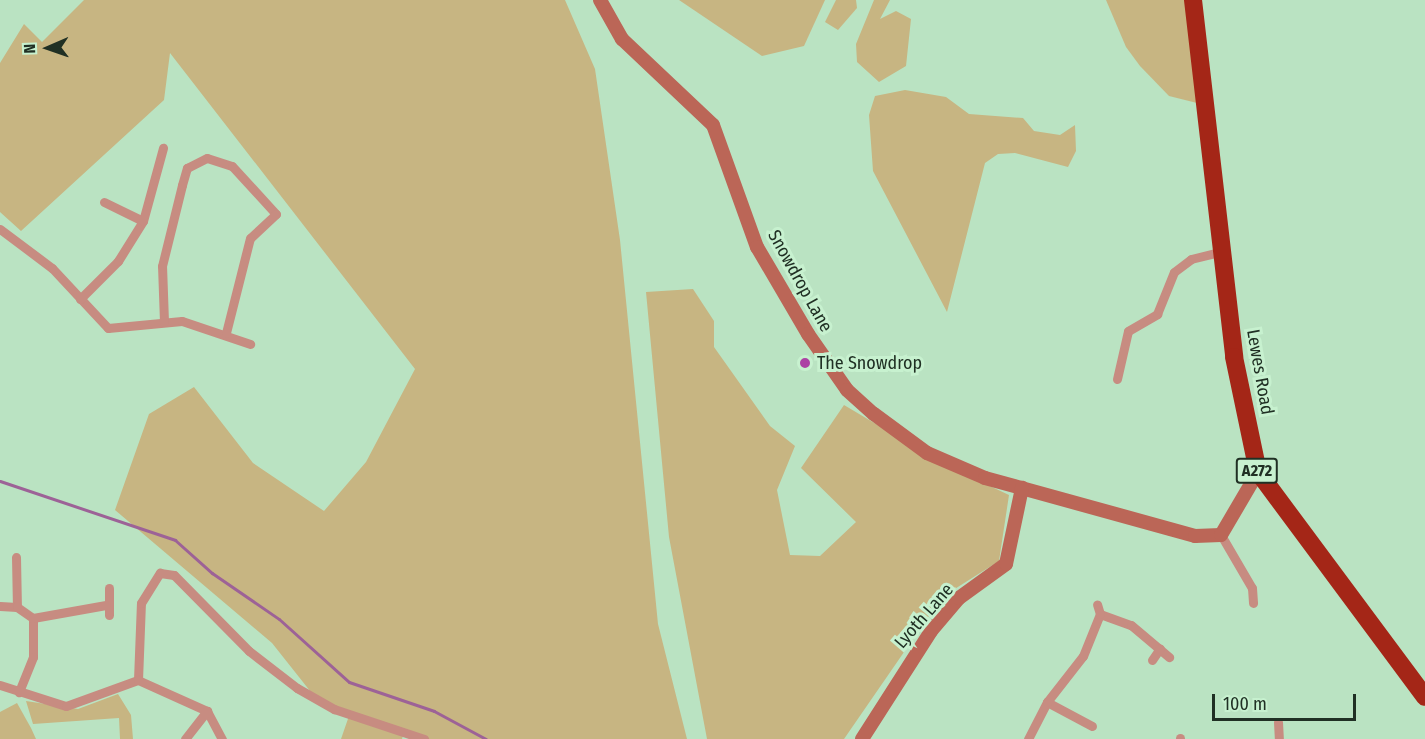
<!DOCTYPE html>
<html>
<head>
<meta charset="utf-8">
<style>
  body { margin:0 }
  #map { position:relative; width:1425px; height:739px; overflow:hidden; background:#bae3c2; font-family:"Fira Sans Condensed",sans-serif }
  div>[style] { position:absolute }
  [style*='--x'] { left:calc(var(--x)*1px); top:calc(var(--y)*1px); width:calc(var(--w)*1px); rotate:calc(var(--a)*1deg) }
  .green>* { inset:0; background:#c7b582 }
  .stream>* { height:3px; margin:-1.5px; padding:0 1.5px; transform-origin:1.5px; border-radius:1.5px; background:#9d6297 }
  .street>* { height:9px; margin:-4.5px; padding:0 4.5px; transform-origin:4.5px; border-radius:4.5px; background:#c78c81 }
  .secondary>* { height:14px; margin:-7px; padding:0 7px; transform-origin:7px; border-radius:7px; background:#bb6657 }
  .highway>* { height:18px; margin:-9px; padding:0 9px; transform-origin:9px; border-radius:9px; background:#a42617 }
  .dots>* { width:16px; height:16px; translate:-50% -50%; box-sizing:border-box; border:3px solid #c7f1cf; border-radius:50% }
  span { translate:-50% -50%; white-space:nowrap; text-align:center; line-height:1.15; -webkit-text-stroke:6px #c7f1cf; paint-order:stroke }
  .shield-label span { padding:2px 4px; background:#c7f1cf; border:2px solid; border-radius:4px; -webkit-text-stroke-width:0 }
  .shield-label { font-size:16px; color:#203024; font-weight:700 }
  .street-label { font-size:18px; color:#203024 }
  .poi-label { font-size:18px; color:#203024 }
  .left { translate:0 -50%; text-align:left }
  .north { position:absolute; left:18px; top:18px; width:60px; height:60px; -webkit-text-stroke:4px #c7f1cf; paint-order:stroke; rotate:268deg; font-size:16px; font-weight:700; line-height:24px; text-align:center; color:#203024 }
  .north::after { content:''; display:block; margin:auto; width:21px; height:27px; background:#203024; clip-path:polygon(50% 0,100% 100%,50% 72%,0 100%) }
  .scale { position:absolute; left:1212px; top:694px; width:144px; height:27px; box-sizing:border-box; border:3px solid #203024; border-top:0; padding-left:8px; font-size:18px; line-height:21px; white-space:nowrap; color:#203024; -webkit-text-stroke:4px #c7f1cf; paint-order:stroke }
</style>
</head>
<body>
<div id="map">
  <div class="green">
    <div style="clip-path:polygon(84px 0,565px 0,595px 69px,620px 240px,658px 624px,687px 739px,424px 739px,404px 732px,402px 739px,341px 739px,350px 713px,318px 701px,272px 643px,115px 510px,149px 414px,194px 387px,253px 463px,324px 511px,366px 462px,415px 369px,170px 53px,164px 100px,21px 231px,0 212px,0 63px,24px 24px,42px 42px)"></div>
    <div style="clip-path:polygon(679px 0,825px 0,804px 46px,762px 56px)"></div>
    <div style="clip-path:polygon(836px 0,856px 0,857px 8px,838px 30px,825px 22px)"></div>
    <div style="clip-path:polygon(874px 0,890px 0,880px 19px,896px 11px,911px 19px,906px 66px,879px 82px,857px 62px,856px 44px)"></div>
    <div style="clip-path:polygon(1106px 0,1193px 0,1209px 106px,1169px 96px,1140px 66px,1126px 47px)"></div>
    <div style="clip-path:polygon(905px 90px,946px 97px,969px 114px,1023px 118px,1034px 131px,1060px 135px,1075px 125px,1076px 151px,1068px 167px,1015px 153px,998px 154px,985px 163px,947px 312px,873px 171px,869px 115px,875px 96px)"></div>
    <div style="clip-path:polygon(693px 289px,714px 321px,714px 347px,770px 426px,795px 446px,777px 490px,790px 555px,820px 556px,856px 522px,801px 468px,844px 405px,945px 465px,1009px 495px,999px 561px,942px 597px,844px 739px,707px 739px,669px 537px,646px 292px)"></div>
    <div style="clip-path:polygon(118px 694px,131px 715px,133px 739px,120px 739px,119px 718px,33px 724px,26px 701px,78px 709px)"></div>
    <div style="clip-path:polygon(17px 703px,31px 728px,36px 739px,0 739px,0 712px)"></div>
  </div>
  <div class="stream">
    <div style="--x:0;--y:481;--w:185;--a:18.6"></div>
    <div style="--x:175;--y:540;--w:50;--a:41.7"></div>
    <div style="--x:212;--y:573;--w:81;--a:34.5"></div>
    <div style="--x:279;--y:619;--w:94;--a:42"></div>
    <div style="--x:349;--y:682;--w:90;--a:18.8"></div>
    <div style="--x:434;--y:711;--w:59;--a:28.3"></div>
  </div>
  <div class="street">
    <div style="--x:104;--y:202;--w:43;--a:26"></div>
    <div style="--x:0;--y:229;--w:65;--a:36.9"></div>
    <div style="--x:52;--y:268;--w:82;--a:47"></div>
    <div style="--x:108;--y:328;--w:74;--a:-5.4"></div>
    <div style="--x:182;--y:321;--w:72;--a:18.7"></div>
    <div style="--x:80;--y:299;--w:54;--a:-45"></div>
    <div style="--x:118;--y:261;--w:47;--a:-58"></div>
    <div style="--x:143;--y:221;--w:76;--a:-74.7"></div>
    <div style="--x:164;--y:322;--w:56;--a:-92"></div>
    <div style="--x:162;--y:266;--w:83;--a:-76.1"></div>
    <div style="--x:182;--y:185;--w:18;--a:-74"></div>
    <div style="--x:187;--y:168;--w:22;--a:-27"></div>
    <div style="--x:207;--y:158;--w:26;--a:18"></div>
    <div style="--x:232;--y:166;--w:65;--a:47.5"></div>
    <div style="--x:276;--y:214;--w:35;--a:137"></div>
    <div style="--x:250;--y:238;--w:98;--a:104.2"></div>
    <div style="--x:1117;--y:379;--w:49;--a:-77.1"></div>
    <div style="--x:1128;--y:331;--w:34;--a:-30"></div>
    <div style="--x:1157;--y:314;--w:45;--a:-68"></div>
    <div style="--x:1174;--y:272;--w:21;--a:-37"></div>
    <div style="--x:1191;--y:259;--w:34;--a:-14"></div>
    <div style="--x:1221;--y:535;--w:61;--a:59.7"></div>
    <div style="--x:1252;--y:588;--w:15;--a:86"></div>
    <div style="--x:16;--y:557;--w:50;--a:88.9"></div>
    <div style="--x:109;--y:588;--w:27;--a:90"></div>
    <div style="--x:0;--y:606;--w:17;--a:3"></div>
    <div style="--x:17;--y:607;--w:19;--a:35"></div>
    <div style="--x:33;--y:618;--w:39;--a:90"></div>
    <div style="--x:33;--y:657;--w:38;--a:112"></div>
    <div style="--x:1100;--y:614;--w:33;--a:20"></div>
    <div style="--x:1131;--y:625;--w:50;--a:40.1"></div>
    <div style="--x:33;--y:618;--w:74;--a:-10.1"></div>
    <div style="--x:1152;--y:660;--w:14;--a:-56"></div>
    <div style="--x:138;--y:680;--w:77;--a:-87.8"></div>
    <div style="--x:141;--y:603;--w:36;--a:-58"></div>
    <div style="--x:160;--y:573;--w:14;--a:8"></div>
    <div style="--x:174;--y:575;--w:107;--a:45.4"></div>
    <div style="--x:249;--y:651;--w:61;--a:37.6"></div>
    <div style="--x:297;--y:688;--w:43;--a:29.6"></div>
    <div style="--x:334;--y:709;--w:95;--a:18.4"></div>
    <div style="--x:0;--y:685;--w:69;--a:17.7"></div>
    <div style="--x:66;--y:706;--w:77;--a:-19.9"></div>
    <div style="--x:138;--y:680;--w:76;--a:24.2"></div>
    <div style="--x:207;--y:711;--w:32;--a:62"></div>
    <div style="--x:1047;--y:702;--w:51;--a:28.1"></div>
    <div style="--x:1278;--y:722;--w:17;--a:87"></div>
    <div style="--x:1180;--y:738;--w:1;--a:90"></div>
    <div style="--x:185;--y:739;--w:36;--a:-52"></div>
    <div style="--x:1028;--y:739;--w:42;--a:-62.8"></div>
    <div style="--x:1047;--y:702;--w:58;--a:-52"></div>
    <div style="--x:1083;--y:656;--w:45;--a:-68"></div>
    <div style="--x:1100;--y:614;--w:10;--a:-107"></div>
  </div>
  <div class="secondary">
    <div style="--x:600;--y:0;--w:45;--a:60.6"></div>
    <div style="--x:622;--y:39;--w:125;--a:43.4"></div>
    <div style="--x:713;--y:125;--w:130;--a:70.2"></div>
    <div style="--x:757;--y:247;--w:101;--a:59.6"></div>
    <div style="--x:808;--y:334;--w:68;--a:55.1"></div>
    <div style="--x:847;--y:390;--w:36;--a:42"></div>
    <div style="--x:874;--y:414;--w:66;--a:36.3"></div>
    <div style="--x:927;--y:453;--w:63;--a:23.3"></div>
    <div style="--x:985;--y:478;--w:218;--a:15.4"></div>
    <div style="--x:1195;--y:536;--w:26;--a:-2"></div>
    <div style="--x:1221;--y:535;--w:73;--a:-59.6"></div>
    <div style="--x:862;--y:739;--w:128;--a:-57.4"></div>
    <div style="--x:931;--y:631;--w:43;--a:-49.7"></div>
    <div style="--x:959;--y:598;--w:58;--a:-35.9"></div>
    <div style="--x:1006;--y:564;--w:78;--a:-78.1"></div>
  </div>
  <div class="highway">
    <div style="--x:1193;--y:0;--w:359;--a:83.4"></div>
    <div style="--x:1234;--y:357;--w:117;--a:78.2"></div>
    <div style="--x:1258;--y:472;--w:280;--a:53.4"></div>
  </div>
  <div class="dots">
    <div style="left:805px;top:363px;background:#ac42a4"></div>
  </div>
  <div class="shield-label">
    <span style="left:1257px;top:471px">A272</span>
  </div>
  <div class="street-label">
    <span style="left:800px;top:281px;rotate:61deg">Snowdrop Lane</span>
    <span style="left:1260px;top:372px;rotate:80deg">Lewes Road</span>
    <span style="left:924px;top:616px;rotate:-49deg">Lyoth Lane</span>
  </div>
  <div class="poi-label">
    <span class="left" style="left:817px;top:363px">The Snowdrop</span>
  </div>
  <div class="north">N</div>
  <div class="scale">100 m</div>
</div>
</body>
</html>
